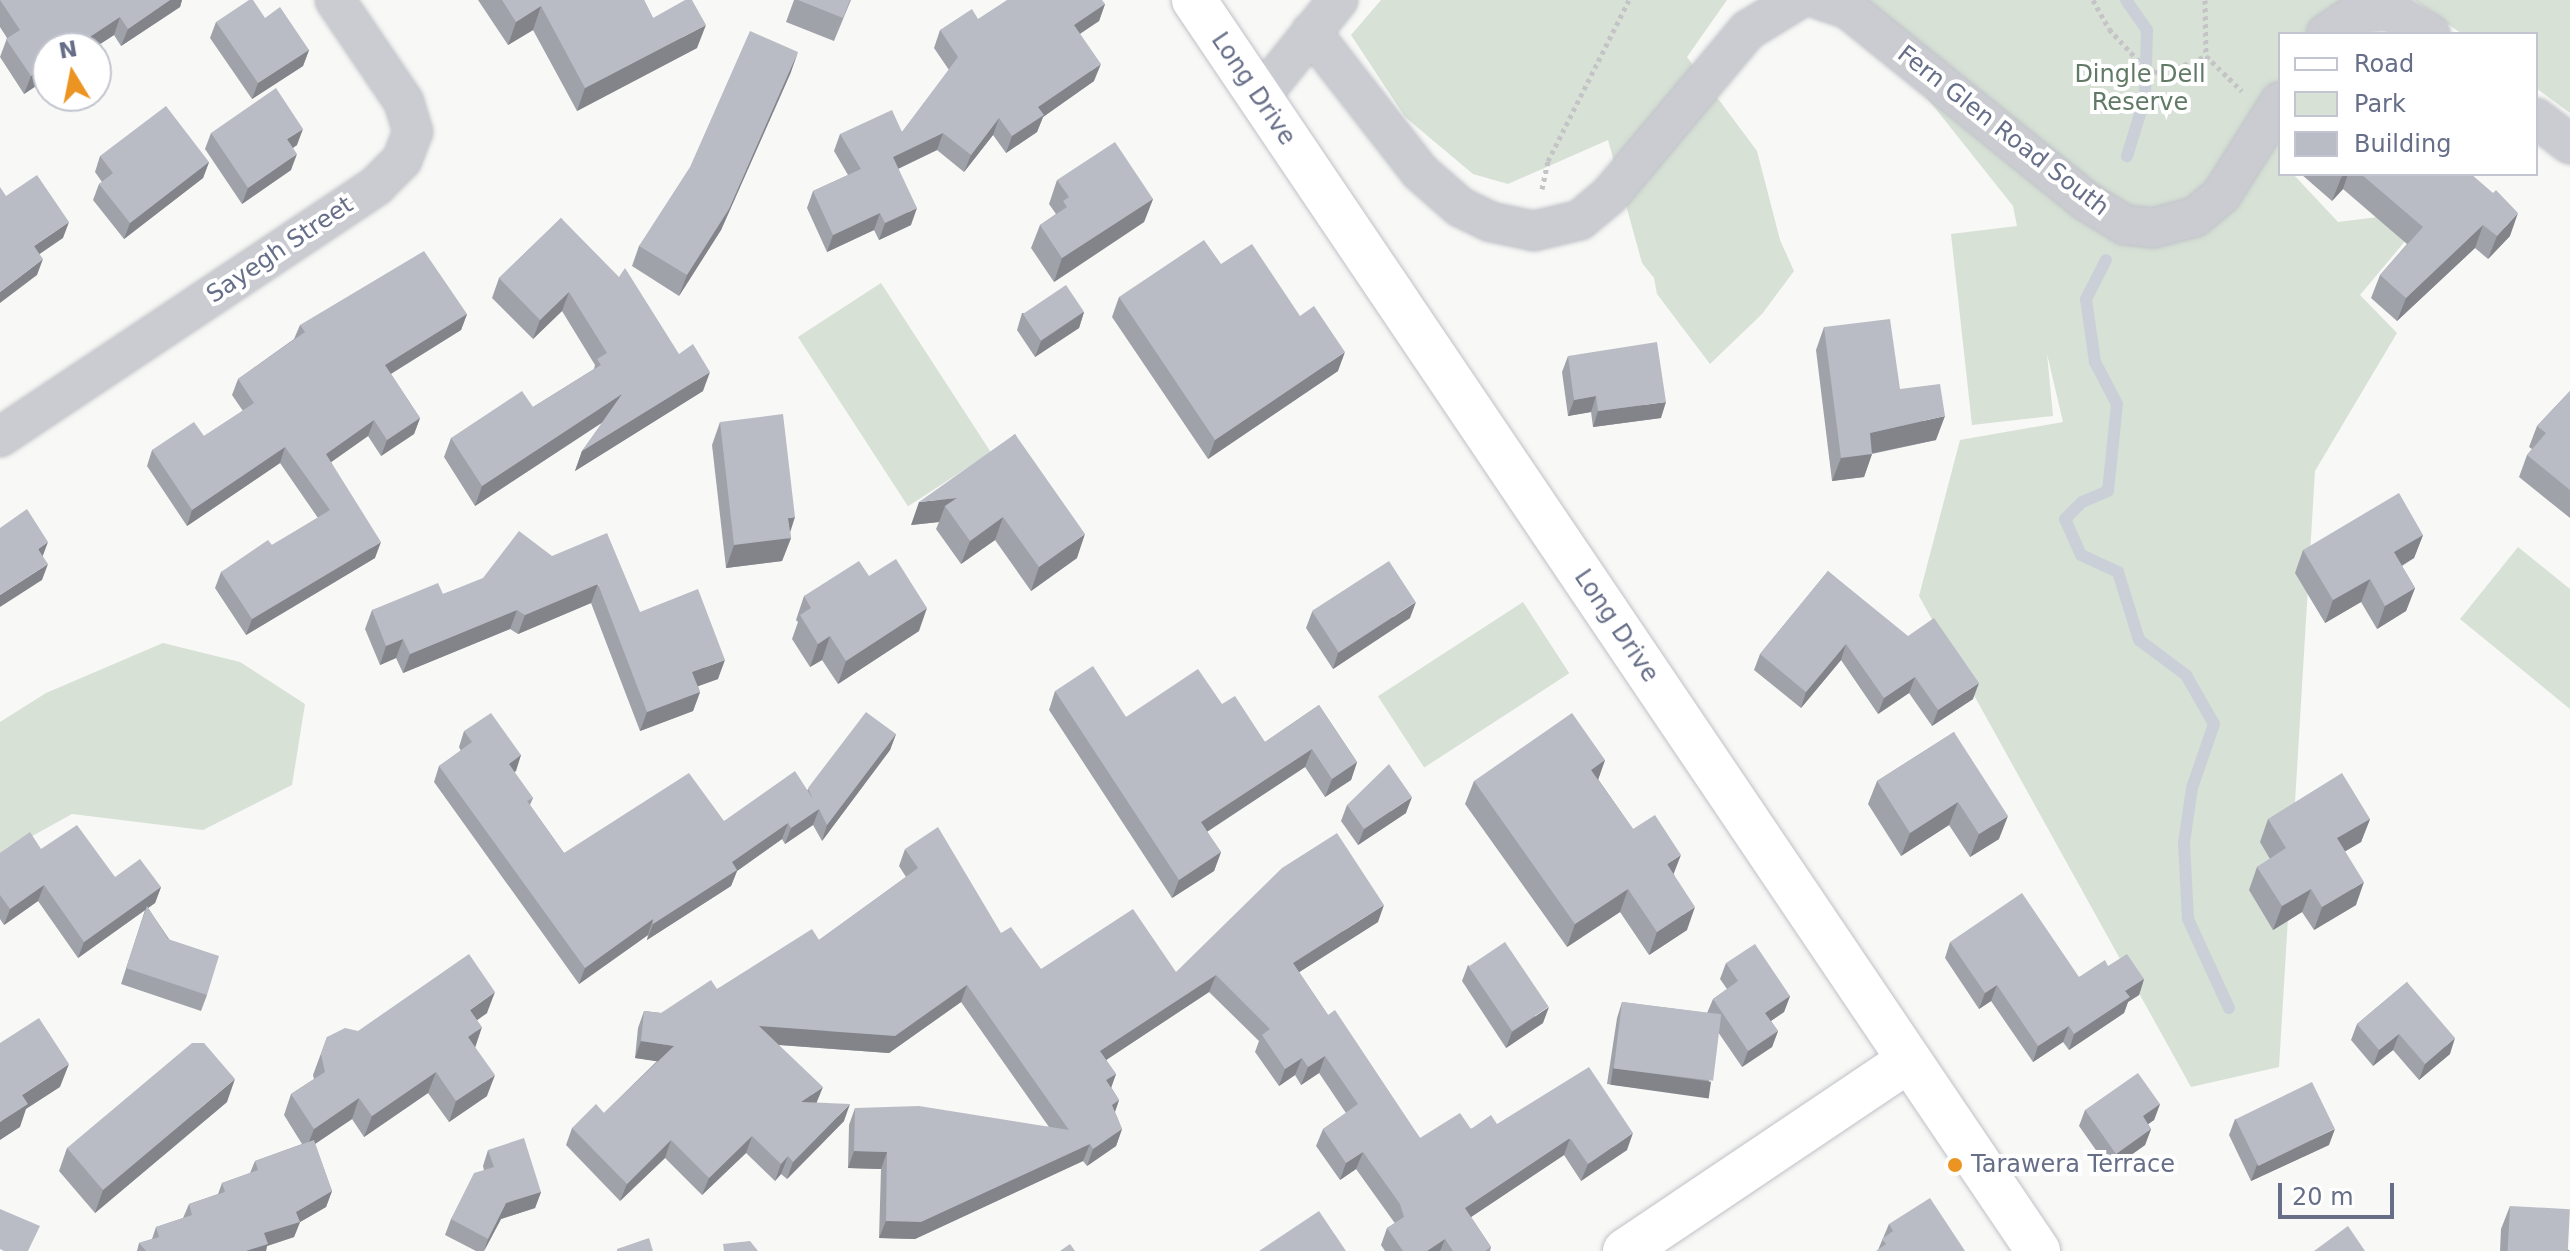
<!DOCTYPE html>
<html>
<head>
<meta charset="utf-8">
<style>
  body { margin:0 }
  #map { position:relative; width:2570px; height:1251px; overflow:hidden; background:#f8f8f6; font-family:"DejaVu Sans",sans-serif }
  div>[style] { position:absolute }
  [style*='--x'] { left:calc(var(--x)*1px); top:calc(var(--y)*1px); width:calc(var(--w)*1px); rotate:calc(var(--a)*1deg) }
  .green>* { inset:0; background:#d7e1d6; transform-origin:0 0 }
  .stream>* { height:12px; margin:-6px; padding:0 6px; transform-origin:6px; border-radius:6px; background:#cbd0d8 }
  .path>* { height:5px; margin-top:-2.5px; transform-origin:0; background:repeating-linear-gradient(90deg,#c4c4c7 0 4px,transparent 0 8px) }
  .roads { filter:drop-shadow(0 0 2px #bfc1c7) drop-shadow(0 0 2px #bfc1c7) }
  .street>* { height:38px; margin:-19px; padding:0 19px; transform-origin:19px; border-radius:19px; background:#cbccd1 }
  .secondary>* { height:44px; margin:-22px; padding:0 22px; transform-origin:22px; border-radius:22px; background:#fff }
  .wall>* { inset:0; background:#9fa2a9 }
  .shaded-wall>* { inset:0; background:#82848a; transform-origin:0 0 }
  .building>* { inset:0; background:#b9bcc5; transform-origin:0 0 }
  .dots>* { width:22px; height:22px; translate:-50% -50%; box-sizing:border-box; border:4px solid #fff; border-radius:50% }
  span { translate:-50% -50%; white-space:nowrap; text-align:center; line-height:1.15; -webkit-text-stroke:8px #fff; paint-order:stroke }
  .park-label { font-size:24px; color:#617a65 }
  .street-label { font-size:24px; color:#666e88 }
  .poi-label { font-size:24px; color:#666e88 }
  .left { translate:0 -50%; text-align:left }
  .legend { position:absolute; left:2278px; top:32px; width:260px; height:144px; box-sizing:border-box; background:#fff; border:2px solid #c2c5cf; margin:0; padding:10px 14px; list-style:none; font-size:24px; color:#666e88 }
  .legend li { display:flex; align-items:center; gap:16px; height:40px }
  .legend b { width:40px; border:2px solid #c2c5cf }
  .north { position:absolute; left:32px; top:32px; width:80px; height:80px; box-sizing:border-box; background:#fff; border:2px solid #c2c5cf; border-radius:50%; rotate:350deg; font-size:22px; font-weight:700; line-height:32px; text-align:center; color:#666e88 }
  .north::after { content:''; display:block; margin:auto; width:28px; height:36px; background:#ec9422; clip-path:polygon(50% 0,100% 100%,50% 72%,0 100%) }
  .scale { position:absolute; left:2278px; top:1183px; width:116px; height:36px; box-sizing:border-box; border:4px solid #666e88; border-top:0; padding-left:10px; font-size:24px; line-height:28px; white-space:nowrap; color:#666e88; -webkit-text-stroke:6px #fff; paint-order:stroke }
</style>
</head>
<body>
<div id="map">
  <div class="green">
    <div style="clip-path:polygon(1381px 0,1727px 0,1687px 57px,1757px 151px,1780px 240px,1794px 271px,1762px 314px,1710px 364px,1657px 294px,1654px 278px,1642px 263px,1608px 140px,1508px 184px,1473px 174px,1405px 117px,1351px 35px)"></div>
    <div style="clip-path:polygon(1849px 0,2363px 0,2348px 34px,2280px 34px,2280px 174px,2293px 174px,2338px 222px,2378px 217px,2406px 240px,2360px 295px,2397px 333px,2315px 471px,2279px 1067px,2191px 1087px,1919px 596px,1960px 440px,2063px 422px,2047px 354px,2053px 416px,1972px 425px,1951px 234px,2017px 226px,2013px 206px)"></div>
    <div style="clip-path:polygon(2414px 0,2570px 0,2570px 113px,2536px 88px,2536px 34px,2462px 34px)"></div>
    <div style="left:881px;top:283px;width:202px;height:99px;rotate:57deg"></div>
    <div style="clip-path:polygon(2518px 547px,2570px 589px,2570px 709px,2460px 619px)"></div>
    <div style="left:1523px;top:602px;width:85px;height:173px;rotate:57deg"></div>
    <div style="clip-path:polygon(163px 643px,240px 662px,305px 704px,292px 785px,203px 830px,72px 814px,0 854px,0 722px,46px 693px)"></div>
  </div>
  <div class="stream">
    <div style="--x:2126;--y:0;--w:37;--a:55"></div>
    <div style="--x:2147;--y:30;--w:68;--a:91.7"></div>
    <div style="--x:2145;--y:98;--w:61;--a:107.2"></div>
    <div style="--x:2106;--y:260;--w:44;--a:117.1"></div>
    <div style="--x:2086;--y:299;--w:64;--a:81.9"></div>
    <div style="--x:2095;--y:362;--w:47;--a:62.4"></div>
    <div style="--x:2117;--y:404;--w:87;--a:95.9"></div>
    <div style="--x:2108;--y:491;--w:28;--a:157"></div>
    <div style="--x:2082;--y:502;--w:24;--a:135"></div>
    <div style="--x:2065;--y:519;--w:39;--a:66"></div>
    <div style="--x:2081;--y:555;--w:41;--a:24.7"></div>
    <div style="--x:2118;--y:572;--w:71;--a:72.8"></div>
    <div style="--x:2139;--y:640;--w:59;--a:36.7"></div>
    <div style="--x:2186;--y:675;--w:56;--a:60.3"></div>
    <div style="--x:2214;--y:724;--w:68;--a:109"></div>
    <div style="--x:2192;--y:788;--w:56;--a:98.3"></div>
    <div style="--x:2184;--y:843;--w:76;--a:87"></div>
    <div style="--x:2188;--y:919;--w:98;--a:65.3"></div>
  </div>
  <div class="path">
    <div style="--x:2093;--y:0;--w:33;--a:61"></div>
    <div style="--x:2109;--y:29;--w:54;--a:47.2"></div>
    <div style="--x:2146;--y:69;--w:17;--a:17"></div>
    <div style="--x:2162;--y:74;--w:48;--a:-22.2"></div>
    <div style="--x:2206;--y:56;--w:50;--a:44.2"></div>
    <div style="--x:2205;--y:0;--w:56;--a:89"></div>
    <div style="--x:1542;--y:189;--w:29;--a:-78"></div>
    <div style="--x:1548;--y:161;--w:180;--a:-63.3"></div>
  </div>
  <div class="roads">
    <div class="street">
      <div style="--x:1821;--y:0;--w:28;--a:18"></div>
      <div style="--x:1848;--y:9;--w:306;--a:38.9"></div>
      <div style="--x:2086;--y:201;--w:46;--a:31.6"></div>
      <div style="--x:2125;--y:225;--w:28;--a:6"></div>
      <div style="--x:2153;--y:228;--w:43;--a:-14.7"></div>
      <div style="--x:2195;--y:217;--w:35;--a:-40"></div>
      <div style="--x:2222;--y:194;--w:109;--a:-57.8"></div>
      <div style="--x:1311;--y:32;--w:177;--a:52.1"></div>
      <div style="--x:1420;--y:172;--w:53;--a:41.2"></div>
      <div style="--x:1460;--y:207;--w:34;--a:26"></div>
      <div style="--x:1491;--y:222;--w:44;--a:11.8"></div>
      <div style="--x:1534;--y:231;--w:47;--a:-13.4"></div>
      <div style="--x:1580;--y:220;--w:38;--a:-40"></div>
      <div style="--x:1609;--y:196;--w:217;--a:-50.1"></div>
      <div style="--x:1748;--y:30;--w:57;--a:-31.5"></div>
      <div style="--x:2326;--y:34;--w:36;--a:-34"></div>
      <div style="--x:2356;--y:14;--w:33;--a:-7"></div>
      <div style="--x:2389;--y:10;--w:48;--a:30.3"></div>
      <div style="--x:1259;--y:98;--w:126;--a:-51.1"></div>
      <div style="--x:2536;--y:118;--w:43;--a:37.4"></div>
      <div style="--x:0;--y:437;--w:452;--a:-33.7"></div>
      <div style="--x:376;--y:186;--w:37;--a:-45"></div>
      <div style="--x:402;--y:160;--w:30;--a:-69"></div>
      <div style="--x:413;--y:132;--w:31;--a:-107"></div>
      <div style="--x:404;--y:102;--w:123;--a:-124.1"></div>
    </div>
    <div class="secondary">
      <div style="--x:1194;--y:0;--w:1509;--a:55.99"></div>
      <div style="--x:1625;--y:1251;--w:342;--a:-33.9"></div>
    </div>
  </div>
  <div class="wall">
    <div style="clip-path:polygon(0 0,182px 0,180px 7px,121px 46px,114px 35px,94px 48px,48px 48px,48px 78px,24px 94px,0 57px,7px 38px,0 27px)"></div>
    <div style="clip-path:polygon(478px 0,644px 0,653px 18px,697px 48px,577px 111px,533px 30px,508px 45px)"></div>
    <div style="clip-path:polygon(794px 0,851px 0,834px 41px,786px 22px)"></div>
    <div style="clip-path:polygon(1105px 4px,1099px 21px,1080px 34px,1094px 81px,1043px 117px,1037px 132px,1006px 153px,993px 135px,964px 172px,937px 150px,898px 169px,911px 225px,879px 240px,874px 230px,827px 252px,807px 208px,813px 191px,848px 175px,834px 151px,840px 134px,902px 132px,949px 70px,934px 48px,940px 30px,978px 19px)"></div>
    <div style="clip-path:polygon(265px 18px,309px 50px,303px 66px,252px 99px,210px 38px,216px 22px)"></div>
    <div style="clip-path:polygon(791px 72px,721px 230px,679px 296px,632px 266px,639px 246px)"></div>
    <div style="clip-path:polygon(211px 133px,297px 145px,293px 148px,291px 170px,242px 204px,205px 149px)"></div>
    <div style="clip-path:polygon(100px 156px,209px 162px,203px 178px,124px 239px,93px 200px,99px 184px,102px 182px,95px 172px)"></div>
    <div style="clip-path:polygon(2301px 174px,2471px 174px,2510px 236px,2488px 259px,2475px 248px,2397px 321px,2371px 298px,2380px 275px,2407px 244px,2343px 189px,2332px 201px)"></div>
    <div style="clip-path:polygon(1057px 180px,1153px 199px,1144px 222px,1054px 282px,1031px 248px,1040px 225px,1056px 214px,1049px 204px)"></div>
    <div style="clip-path:polygon(561px 218px,703px 391px,575px 471px,582px 451px,603px 422px,475px 506px,444px 457px,451px 438px,533px 407px,594px 369px,595px 365px,562px 311px,533px 339px,492px 298px,499px 278px)"></div>
    <div style="clip-path:polygon(1221px 264px,1338px 371px,1208px 459px,1112px 317px,1119px 297px)"></div>
    <div style="clip-path:polygon(1084px 312px,1079px 328px,1035px 357px,1017px 330px,1022px 313px)"></div>
    <div style="clip-path:polygon(467px 314px,461px 330px,391px 374px,420px 418px,414px 434px,381px 456px,368px 436px,331px 462px,375px 558px,246px 635px,215px 588px,221px 572px,272px 545px,318px 518px,280px 463px,187px 526px,147px 466px,152px 450px,204px 436px,243px 411px,232px 395px,238px 379px,294px 339px,300px 325px)"></div>
    <div style="clip-path:polygon(1824px 327px,1900px 389px,1936px 440px,1872px 454px,1864px 477px,1832px 481px,1816px 350px)"></div>
    <div style="clip-path:polygon(1568px 356px,1661px 418px,1593px 427px,1591px 412px,1568px 416px,1562px 372px)"></div>
    <div style="clip-path:polygon(2570px 391px,2570px 518px,2519px 477px,2527px 455px,2532px 449px,2529px 447px,2537px 426px)"></div>
    <div style="clip-path:polygon(720px 422px,790px 532px,791px 538px,782px 561px,726px 568px,712px 445px)"></div>
    <div style="clip-path:polygon(1015px 434px,1077px 558px,1031px 591px,995px 540px,961px 564px,936px 529px,939px 522px,911px 525px)"></div>
    <div style="clip-path:polygon(2423px 535px,2414px 558px,2402px 566px,2415px 588px,2406px 611px,2377px 629px,2361px 602px,2325px 623px,2295px 573px,2303px 550px)"></div>
    <div style="clip-path:polygon(552px 556px,640px 612px,718px 679px,698px 686px,700px 692px,693px 711px,640px 731px,591px 603px,518px 634px,510px 629px,403px 673px,396px 658px,380px 665px,365px 629px,372px 610px,443px 594px)"></div>
    <div style="clip-path:polygon(1828px 571px,1973px 699px,1932px 726px,1909px 693px,1878px 714px,1841px 660px,1801px 708px,1754px 670px,1760px 654px)"></div>
    <div style="clip-path:polygon(869px 576px,919px 631px,838px 684px,822px 660px,810px 667px,792px 639px,798px 622px,796px 620px,804px 596px)"></div>
    <div style="clip-path:polygon(1312px 612px,1410px 618px,1333px 669px,1306px 628px)"></div>
    <div style="clip-path:polygon(1055px 691px,1126px 717px,1222px 704px,1265px 742px,1319px 705px,1357px 762px,1351px 780px,1325px 797px,1305px 767px,1207px 832px,1221px 852px,1214px 871px,1172px 898px,1049px 710px)"></div>
    <div style="clip-path:polygon(464px 731px,521px 755px,514px 772px,533px 798px,530px 805px,564px 853px,724px 821px,807px 790px,896px 734px,890px 750px,822px 841px,813px 825px,785px 844px,782px 839px,737px 871px,731px 886px,647px 940px,648px 935px,579px 984px,434px 782px,439px 766px,461px 751px,459px 747px)"></div>
    <div style="clip-path:polygon(1954px 732px,1999px 839px,1970px 857px,1949px 825px,1901px 856px,1868px 804px,1877px 781px)"></div>
    <div style="clip-path:polygon(1605px 760px,1598px 779px,1633px 829px,1674px 874px,1687px 930px,1649px 955px,1620px 912px,1567px 947px,1465px 804px,1474px 781px)"></div>
    <div style="clip-path:polygon(1347px 805px,1406px 813px,1358px 845px,1341px 821px)"></div>
    <div style="clip-path:polygon(2268px 819px,2370px 819px,2361px 842px,2345px 851px,2356px 905px,2314px 930px,2302px 912px,2273px 930px,2249px 890px,2257px 867px,2270px 859px,2260px 842px)"></div>
    <div style="clip-path:polygon(41px 849px,115px 877px,161px 887px,155px 903px,148px 908px,207px 995px,201px 1011px,121px 984px,145px 910px,78px 958px,38px 901px,4px 925px,0 919px,0 853px)"></div>
    <div style="clip-path:polygon(905px 849px,1041px 969px,1176px 972px,1378px 922px,1299px 972px,1328px 1015px,1420px 1138px,1497px 1124px,1627px 1150px,1581px 1181px,1564px 1155px,1471px 1217px,1491px 1247px,1490px 1251px,1385px 1251px,1381px 1245px,1387px 1228px,1395px 1223px,1394px 1222px,1356px 1169px,1340px 1180px,1316px 1146px,1323px 1129px,1346px 1113px,1319px 1073px,1301px 1085px,1295px 1075px,1279px 1086px,1255px 1052px,1259px 1041px,1209px 992px,1106px 1060px,1116px 1074px,1111px 1087px,1119px 1100px,1115px 1112px,1122px 1129px,1116px 1146px,1087px 1166px,1083px 1161px,915px 1239px,879px 1238px,881px 1169px,848px 1168px,849px 1125px,855px 1108px,1049px 1127px,961px 1002px,889px 1053px,779px 1045px,817px 1103px,844px 1121px,787px 1179px,781px 1174px,775px 1181px,746px 1153px,702px 1195px,665px 1158px,620px 1201px,566px 1145px,572px 1128px,604px 1113px,657px 1061px,635px 1058px,638px 1028px,644px 1011px,661px 1013px,717px 989px,819px 940px,906px 877px,899px 866px)"></div>
    <div style="clip-path:polygon(1950px 942px,2079px 977px,2108px 966px,2144px 979px,2139px 995px,2128px 1002px,2124px 1013px,2069px 1050px,2063px 1042px,2033px 1062px,1991px 1001px,1979px 1009px,1945px 958px)"></div>
    <div style="clip-path:polygon(1726px 963px,1790px 996px,1784px 1012px,1771px 1021px,1778px 1031px,1772px 1047px,1742px 1067px,1718px 1032px,1706px 1097px,1607px 1084px,1617px 1018px,1622px 1002px,1707px 1013px,1713px 999px,1727px 989px,1720px 979px)"></div>
    <div style="clip-path:polygon(1468px 965px,1543px 1023px,1506px 1048px,1462px 981px)"></div>
    <div style="clip-path:polygon(2407px 982px,2450px 1054px,2419px 1080px,2393px 1050px,2373px 1066px,2351px 1040px,2357px 1024px)"></div>
    <div style="clip-path:polygon(487px 1013px,477px 1020px,475px 1047px,487px 1096px,449px 1122px,428px 1093px,364px 1137px,352px 1119px,315px 1144px,332px 1191px,326px 1207px,300px 1222px,294px 1237px,267px 1246px,266px 1251px,137px 1251px,139px 1243px,152px 1239px,156px 1227px,183px 1218px,189px 1204px,218px 1194px,222px 1183px,250px 1173px,255px 1161px,302px 1144px,284px 1115px,291px 1094px,314px 1079px,313px 1075px,327px 1037px,358px 1031px)"></div>
    <div style="clip-path:polygon(227px 1102px,95px 1213px,59px 1171px,67px 1148px)"></div>
    <div style="clip-path:polygon(2160px 1104px,2154px 1120px,2148px 1124px,2151px 1129px,2145px 1145px,2110px 1170px,2079px 1126px,2085px 1110px)"></div>
    <div style="clip-path:polygon(2235px 1119px,2329px 1145px,2251px 1181px,2229px 1135px)"></div>
    <div style="clip-path:polygon(488px 1150px,541px 1192px,535px 1208px,501px 1219px,484px 1251px,476px 1251px,445px 1235px,451px 1219px,484px 1170px,483px 1166px)"></div>
    <div style="clip-path:polygon(2510px 1206px,2570px 1251px,2500px 1251px,2501px 1229px)"></div>
    <div style="clip-path:polygon(1889px 1224px,1965px 1251px,1878px 1250px)"></div>
  </div>
  <div class="shaded-wall">
    <div style="clip-path:polygon(170px 0,182px 0,180px 7px,121px 46px,128px 29px)"></div>
    <div style="clip-path:polygon(1105px 4px,1099px 21px,1067px 42px,1074px 25px)"></div>
    <div style="clip-path:polygon(541px 6px,533px 30px,508px 45px,516px 22px)"></div>
    <div style="clip-path:polygon(120px 17px,114px 35px,94px 48px,73px 48px)"></div>
    <div style="clip-path:polygon(706px 25px,697px 48px,577px 111px,585px 88px)"></div>
    <div style="clip-path:polygon(309px 50px,303px 66px,252px 99px,258px 83px)"></div>
    <div style="clip-path:polygon(798px 52px,791px 72px,721px 230px,679px 296px,687px 275px)"></div>
    <div style="clip-path:polygon(48px 64px,48px 78px,24px 94px,31px 76px)"></div>
    <div style="clip-path:polygon(1101px 64px,1094px 81px,1043px 117px,1037px 132px,1006px 153px,1012px 136px,1038px 107px)"></div>
    <div style="clip-path:polygon(999px 118px,993px 135px,964px 172px,971px 155px)"></div>
    <div style="clip-path:polygon(303px 129px,297px 145px,281px 155px,287px 139px)"></div>
    <div style="clip-path:polygon(943px 133px,937px 150px,887px 174px,893px 157px)"></div>
    <div style="clip-path:polygon(297px 154px,291px 170px,242px 204px,248px 188px)"></div>
    <div style="clip-path:polygon(209px 162px,203px 178px,124px 239px,130px 223px)"></div>
    <div style="clip-path:polygon(2344px 174px,2348px 174px,2343px 189px,2332px 201px,2341px 178px)"></div>
    <div style="clip-path:polygon(1153px 199px,1144px 222px,1054px 282px,1062px 258px)"></div>
    <div style="clip-path:polygon(917px 208px,911px 225px,879px 240px,885px 223px)"></div>
    <div style="clip-path:polygon(880px 213px,874px 230px,827px 252px,833px 235px)"></div>
    <div style="clip-path:polygon(2518px 213px,2510px 236px,2488px 259px,2497px 236px)"></div>
    <div style="clip-path:polygon(69px 222px,63px 238px,28px 262px,34px 246px)"></div>
    <div style="clip-path:polygon(2483px 225px,2475px 248px,2397px 321px,2406px 298px)"></div>
    <div style="clip-path:polygon(43px 259px,37px 275px,0 303px,0 292px)"></div>
    <div style="clip-path:polygon(569px 292px,562px 311px,533px 339px,540px 320px)"></div>
    <div style="clip-path:polygon(1084px 312px,1079px 328px,1035px 357px,1041px 341px)"></div>
    <div style="clip-path:polygon(467px 314px,461px 330px,379px 381px,385px 365px)"></div>
    <div style="clip-path:polygon(1345px 352px,1338px 371px,1208px 459px,1215px 440px)"></div>
    <div style="clip-path:polygon(710px 372px,703px 391px,575px 471px,582px 451px)"></div>
    <div style="clip-path:polygon(622px 394px,615px 414px,475px 506px,482px 486px)"></div>
    <div style="clip-path:polygon(1596px 396px,1591px 412px,1568px 416px,1574px 400px)"></div>
    <div style="clip-path:polygon(1666px 402px,1661px 418px,1593px 427px,1598px 411px)"></div>
    <div style="clip-path:polygon(1945px 416px,1936px 440px,1868px 454px,1872px 454px,1864px 477px,1832px 481px,1841px 458px,1870px 433px)"></div>
    <div style="clip-path:polygon(420px 418px,414px 434px,381px 456px,387px 440px)"></div>
    <div style="clip-path:polygon(374px 420px,368px 436px,320px 470px,326px 454px)"></div>
    <div style="clip-path:polygon(285px 447px,280px 463px,187px 526px,192px 510px)"></div>
    <div style="clip-path:polygon(957px 498px,945px 506px,939px 522px,911px 525px,919px 502px)"></div>
    <div style="clip-path:polygon(795px 517px,788px 539px,791px 538px,782px 561px,726px 568px,734px 545px,788px 518px)"></div>
    <div style="clip-path:polygon(1003px 517px,995px 540px,961px 564px,970px 541px)"></div>
    <div style="clip-path:polygon(1085px 534px,1077px 558px,1031px 591px,1039px 567px)"></div>
    <div style="clip-path:polygon(2423px 535px,2414px 558px,2385px 575px,2394px 552px)"></div>
    <div style="clip-path:polygon(48px 542px,42px 558px,38px 549px)"></div>
    <div style="clip-path:polygon(381px 542px,375px 558px,246px 635px,252px 619px)"></div>
    <div style="clip-path:polygon(48px 564px,42px 580px,0 607px,0 595px)"></div>
    <div style="clip-path:polygon(2370px 579px,2361px 602px,2325px 623px,2333px 600px)"></div>
    <div style="clip-path:polygon(598px 584px,591px 603px,518px 634px,525px 615px)"></div>
    <div style="clip-path:polygon(2415px 588px,2406px 611px,2377px 629px,2385px 606px)"></div>
    <div style="clip-path:polygon(1416px 602px,1410px 618px,1333px 669px,1338px 653px)"></div>
    <div style="clip-path:polygon(927px 608px,919px 631px,838px 684px,846px 661px)"></div>
    <div style="clip-path:polygon(517px 610px,510px 629px,403px 673px,410px 654px)"></div>
    <div style="clip-path:polygon(830px 636px,822px 660px,810px 667px,818px 644px)"></div>
    <div style="clip-path:polygon(403px 639px,396px 658px,380px 665px,386px 646px)"></div>
    <div style="clip-path:polygon(1846px 644px,1841px 660px,1801px 708px,1806px 692px)"></div>
    <div style="clip-path:polygon(725px 660px,718px 679px,685px 691px,692px 672px)"></div>
    <div style="clip-path:polygon(1915px 677px,1909px 693px,1878px 714px,1884px 698px)"></div>
    <div style="clip-path:polygon(1979px 683px,1973px 699px,1932px 726px,1938px 710px)"></div>
    <div style="clip-path:polygon(700px 692px,693px 711px,640px 731px,647px 712px)"></div>
    <div style="clip-path:polygon(896px 734px,890px 750px,822px 841px,827px 825px)"></div>
    <div style="clip-path:polygon(1312px 749px,1305px 767px,1194px 840px,1201px 822px)"></div>
    <div style="clip-path:polygon(521px 755px,516px 771px,503px 780px,509px 764px)"></div>
    <div style="clip-path:polygon(1605px 760px,1597px 783px,1591px 770px)"></div>
    <div style="clip-path:polygon(1357px 762px,1351px 780px,1325px 797px,1332px 779px)"></div>
    <div style="clip-path:polygon(1412px 797px,1406px 813px,1358px 845px,1364px 829px)"></div>
    <div style="clip-path:polygon(1958px 802px,1949px 825px,1901px 856px,1910px 833px)"></div>
    <div style="clip-path:polygon(819px 809px,813px 825px,785px 844px,791px 828px)"></div>
    <div style="clip-path:polygon(2008px 816px,1999px 839px,1970px 857px,1979px 834px)"></div>
    <div style="clip-path:polygon(2370px 819px,2361px 842px,2329px 861px,2337px 838px)"></div>
    <div style="clip-path:polygon(788px 823px,782px 839px,737px 871px,731px 886px,647px 940px,653px 924px,732px 862px)"></div>
    <div style="clip-path:polygon(1221px 852px,1214px 871px,1172px 898px,1179px 880px)"></div>
    <div style="clip-path:polygon(1681px 855px,1672px 878px,1667px 864px)"></div>
    <div style="clip-path:polygon(2364px 882px,2356px 905px,2314px 930px,2322px 907px)"></div>
    <div style="clip-path:polygon(44px 885px,38px 901px,4px 925px,10px 909px)"></div>
    <div style="clip-path:polygon(161px 887px,155px 903px,78px 958px,84px 942px)"></div>
    <div style="clip-path:polygon(1628px 889px,1620px 912px,1567px 947px,1575px 924px)"></div>
    <div style="clip-path:polygon(2311px 889px,2302px 912px,2273px 930px,2282px 906px)"></div>
    <div style="clip-path:polygon(1384px 905px,1378px 922px,1287px 980px,1293px 963px)"></div>
    <div style="clip-path:polygon(1695px 907px,1687px 930px,1649px 955px,1657px 932px)"></div>
    <div style="clip-path:polygon(653px 919px,648px 935px,579px 984px,585px 968px)"></div>
    <div style="clip-path:polygon(1216px 975px,1209px 992px,1094px 1068px,1100px 1051px)"></div>
    <div style="clip-path:polygon(2144px 979px,2139px 995px,2128px 1002px,2124px 1013px,2069px 1050px,2074px 1034px,2125px 991px)"></div>
    <div style="clip-path:polygon(967px 985px,961px 1002px,889px 1053px,753px 1043px,759px 1026px)"></div>
    <div style="clip-path:polygon(1997px 985px,1991px 1001px,1979px 1009px,1985px 993px)"></div>
    <div style="clip-path:polygon(495px 992px,487px 1013px,462px 1031px,470px 1010px)"></div>
    <div style="clip-path:polygon(1790px 996px,1784px 1012px,1759px 1029px,1765px 1013px)"></div>
    <div style="clip-path:polygon(1549px 1007px,1543px 1023px,1506px 1048px,1512px 1032px)"></div>
    <div style="clip-path:polygon(2069px 1026px,2063px 1042px,2033px 1062px,2038px 1046px)"></div>
    <div style="clip-path:polygon(482px 1027px,475px 1048px,468px 1037px)"></div>
    <div style="clip-path:polygon(1778px 1031px,1772px 1047px,1742px 1067px,1748px 1051px)"></div>
    <div style="clip-path:polygon(2399px 1034px,2393px 1050px,2373px 1066px,2379px 1050px)"></div>
    <div style="clip-path:polygon(2455px 1038px,2450px 1054px,2419px 1080px,2425px 1064px)"></div>
    <div style="clip-path:polygon(641px 1041px,674px 1046px,668px 1063px,635px 1058px)"></div>
    <div style="clip-path:polygon(1325px 1056px,1319px 1073px,1301px 1085px,1308px 1067px)"></div>
    <div style="clip-path:polygon(1302px 1058px,1295px 1075px,1279px 1086px,1285px 1069px)"></div>
    <div style="clip-path:polygon(69px 1064px,60px 1087px,26px 1109px,20px 1127px,0 1140px,0 1122px,22px 1095px)"></div>
    <div style="left:1613px;top:1068px;width:99px;height:17px;rotate:8deg"></div>
    <div style="clip-path:polygon(436px 1072px,428px 1093px,364px 1137px,372px 1116px)"></div>
    <div style="clip-path:polygon(1116px 1074px,1110px 1091px,1106px 1080px)"></div>
    <div style="clip-path:polygon(495px 1075px,487px 1096px,449px 1122px,456px 1101px)"></div>
    <div style="clip-path:polygon(235px 1079px,227px 1102px,95px 1213px,103px 1190px)"></div>
    <div style="clip-path:polygon(823px 1087px,816px 1104px,801px 1102px)"></div>
    <div style="clip-path:polygon(359px 1098px,352px 1119px,306px 1150px,314px 1129px)"></div>
    <div style="clip-path:polygon(1119px 1100px,1113px 1117px,1112px 1105px)"></div>
    <div style="clip-path:polygon(850px 1104px,844px 1121px,787px 1179px,793px 1162px)"></div>
    <div style="clip-path:polygon(2160px 1104px,2154px 1120px,2137px 1132px,2143px 1116px)"></div>
    <div style="clip-path:polygon(1122px 1129px,1116px 1146px,1087px 1166px,1093px 1149px)"></div>
    <div style="clip-path:polygon(2151px 1129px,2145px 1145px,2110px 1170px,2116px 1154px)"></div>
    <div style="clip-path:polygon(2335px 1129px,2329px 1145px,2251px 1181px,2257px 1165px)"></div>
    <div style="clip-path:polygon(1633px 1133px,1627px 1150px,1581px 1181px,1588px 1164px)"></div>
    <div style="clip-path:polygon(752px 1136px,746px 1153px,702px 1195px,709px 1178px)"></div>
    <div style="clip-path:polygon(1570px 1138px,1564px 1155px,1459px 1225px,1465px 1208px)"></div>
    <div style="clip-path:polygon(671px 1140px,665px 1158px,620px 1201px,627px 1184px)"></div>
    <div style="clip-path:polygon(1090px 1144px,1083px 1161px,915px 1239px,879px 1238px,886px 1221px)"></div>
    <div style="clip-path:polygon(854px 1151px,887px 1152px,881px 1169px,848px 1168px)"></div>
    <div style="clip-path:polygon(1363px 1152px,1356px 1169px,1340px 1180px,1346px 1163px)"></div>
    <div style="clip-path:polygon(788px 1156px,781px 1174px,775px 1181px,781px 1164px)"></div>
    <div style="clip-path:polygon(332px 1191px,326px 1207px,300px 1222px,294px 1237px,267px 1246px,266px 1251px,246px 1251px,264px 1233px,296px 1212px)"></div>
    <div style="clip-path:polygon(541px 1192px,535px 1208px,501px 1219px,484px 1251px,488px 1239px,506px 1203px)"></div>
    <div style="clip-path:polygon(1445px 1239px,1440px 1251px,1427px 1251px)"></div>
  </div>
  <div class="building">
    <div style="clip-path:polygon(0 0,170px 0,128px 29px,120px 17px,73px 48px,48px 48px,48px 64px,31px 76px,6px 39px,20px 30px)"></div>
    <div style="clip-path:polygon(249px 0,253px 0,265px 18px,280px 7px,309px 50px,258px 83px,216px 22px)"></div>
    <div style="clip-path:polygon(502px 0,644px 0,653px 18px,685px 0,692px 0,706px 25px,585px 88px,541px 6px,516px 22px)"></div>
    <div style="clip-path:polygon(798px 0,850px 0,843px 18px)"></div>
    <div style="clip-path:polygon(1007px 0,1102px 0,1105px 4px,1074px 25px,1101px 64px,1038px 107px,1044px 115px,1012px 136px,999px 118px,971px 155px,943px 133px,893px 157px,917px 208px,885px 223px,880px 213px,833px 235px,813px 191px,861px 169px,840px 134px,892px 110px,902px 132px,958px 57px,940px 30px,972px 9px,978px 19px)"></div>
    <div style="clip-path:polygon(750px 31px,798px 52px,729px 209px,687px 275px,639px 246px,690px 167px)"></div>
    <div style="clip-path:polygon(276px 88px,303px 129px,287px 139px,297px 154px,248px 188px,211px 133px)"></div>
    <div style="clip-path:polygon(166px 106px,209px 162px,130px 223px,99px 184px,113px 173px,100px 156px)"></div>
    <div style="clip-path:polygon(1115px 142px,1153px 199px,1062px 258px,1040px 225px,1067px 207px,1063px 201px,1069px 197px,1057px 180px)"></div>
    <div style="clip-path:polygon(2361px 174px,2471px 174px,2493px 193px,2496px 190px,2518px 213px,2497px 236px,2483px 225px,2406px 298px,2380px 275px,2423px 227px)"></div>
    <div style="clip-path:polygon(37px 175px,69px 222px,34px 246px,43px 259px,0 292px,0 187px,6px 196px)"></div>
    <div style="clip-path:polygon(561px 218px,619px 277px,625px 268px,679px 354px,693px 344px,710px 372px,582px 451px,622px 394px,482px 486px,451px 438px,522px 391px,533px 407px,601px 365px,597px 359px,607px 353px,569px 292px,540px 320px,499px 278px)"></div>
    <div style="clip-path:polygon(1204px 240px,1221px 264px,1252px 244px,1300px 316px,1314px 306px,1345px 352px,1215px 440px,1119px 297px)"></div>
    <div style="clip-path:polygon(424px 251px,467px 314px,385px 365px,420px 418px,387px 440px,374px 420px,326px 454px,381px 542px,252px 619px,221px 572px,268px 540px,272px 545px,330px 510px,285px 447px,192px 510px,152px 450px,194px 422px,204px 436px,254px 403px,238px 379px,305px 332px,300px 325px)"></div>
    <div style="left:1066px;top:285px;width:32px;height:52px;rotate:56deg"></div>
    <div style="clip-path:polygon(1890px 319px,1900px 389px,1940px 384px,1945px 416px,1870px 433px,1872px 454px,1841px 458px,1824px 327px)"></div>
    <div style="clip-path:polygon(1657px 342px,1666px 402px,1598px 411px,1596px 396px,1574px 400px,1568px 356px)"></div>
    <div style="clip-path:polygon(2570px 391px,2570px 490px,2527px 455px,2546px 433px,2537px 426px)"></div>
    <div style="clip-path:polygon(783px 414px,795px 517px,788px 518px,791px 538px,734px 545px,720px 422px)"></div>
    <div style="clip-path:polygon(1015px 434px,1085px 534px,1039px 567px,1003px 517px,970px 541px,945px 506px,957px 498px,919px 502px)"></div>
    <div style="clip-path:polygon(2399px 493px,2423px 535px,2394px 552px,2415px 588px,2385px 606px,2370px 579px,2333px 600px,2303px 550px)"></div>
    <div style="clip-path:polygon(27px 509px,48px 542px,38px 549px,48px 564px,0 595px,0 528px)"></div>
    <div style="clip-path:polygon(519px 531px,552px 556px,607px 533px,640px 612px,698px 589px,725px 660px,692px 672px,700px 692px,647px 712px,598px 584px,525px 615px,517px 610px,410px 654px,403px 639px,386px 646px,372px 610px,438px 583px,443px 594px,483px 578px)"></div>
    <div style="clip-path:polygon(896px 559px,927px 608px,846px 661px,830px 636px,818px 644px,800px 615px,811px 608px,804px 596px,859px 561px,869px 576px)"></div>
    <div style="left:1389px;top:561px;width:49px;height:92px;rotate:57deg"></div>
    <div style="clip-path:polygon(1828px 571px,1908px 636px,1934px 618px,1979px 683px,1938px 710px,1915px 677px,1884px 698px,1846px 644px,1806px 692px,1760px 654px)"></div>
    <div style="clip-path:polygon(1093px 666px,1126px 717px,1198px 669px,1222px 704px,1235px 696px,1265px 742px,1319px 705px,1357px 762px,1332px 779px,1312px 749px,1201px 822px,1221px 852px,1179px 880px,1055px 691px)"></div>
    <div style="clip-path:polygon(866px 712px,896px 734px,827px 825px,819px 809px,791px 828px,788px 823px,732px 862px,737px 870px,653px 924px,653px 919px,585px 968px,439px 766px,472px 742px,464px 731px,491px 713px,521px 755px,509px 764px,533px 798px,527px 801px,564px 853px,689px 773px,724px 821px,795px 771px,813px 799px,808px 788px)"></div>
    <div style="clip-path:polygon(1572px 713px,1605px 760px,1591px 770px,1633px 829px,1655px 815px,1681px 855px,1667px 864px,1695px 907px,1657px 932px,1628px 889px,1575px 924px,1474px 781px)"></div>
    <div style="clip-path:polygon(1954px 732px,2008px 816px,1979px 834px,1958px 802px,1910px 833px,1877px 781px)"></div>
    <div style="clip-path:polygon(1389px 764px,1412px 797px,1364px 829px,1347px 805px)"></div>
    <div style="clip-path:polygon(2342px 773px,2370px 819px,2337px 838px,2364px 882px,2322px 907px,2311px 889px,2282px 906px,2257px 867px,2286px 848px,2268px 819px)"></div>
    <div style="clip-path:polygon(77px 825px,115px 877px,140px 859px,161px 887px,84px 942px,44px 885px,10px 909px,0 895px,0 853px,30px 832px,41px 849px)"></div>
    <div style="clip-path:polygon(938px 827px,1001px 933px,1011px 927px,1041px 969px,1133px 909px,1176px 972px,1282px 868px,1337px 833px,1384px 905px,1293px 963px,1328px 1015px,1335px 1010px,1420px 1138px,1460px 1113px,1471px 1129px,1491px 1115px,1497px 1124px,1589px 1067px,1633px 1133px,1588px 1164px,1570px 1138px,1465px 1208px,1491px 1247px,1485px 1251px,1453px 1251px,1445px 1239px,1427px 1251px,1403px 1251px,1387px 1228px,1404px 1217px,1400px 1204px,1363px 1152px,1346px 1163px,1323px 1129px,1358px 1104px,1325px 1056px,1308px 1067px,1302px 1058px,1285px 1069px,1262px 1035px,1270px 1029px,1216px 975px,1100px 1051px,1116px 1074px,1106px 1080px,1119px 1100px,1112px 1105px,1122px 1129px,1093px 1149px,1090px 1144px,921px 1222px,886px 1221px,887px 1152px,854px 1151px,855px 1108px,919px 1106px,1069px 1130px,967px 985px,895px 1036px,759px 1026px,823px 1087px,801px 1102px,850px 1104px,793px 1162px,788px 1156px,781px 1164px,752px 1136px,709px 1178px,671px 1140px,627px 1184px,572px 1128px,596px 1104px,604px 1113px,674px 1046px,641px 1041px,644px 1011px,661px 1013px,711px 980px,717px 989px,812px 929px,819px 940px,918px 868px,905px 849px)"></div>
    <div style="clip-path:polygon(2022px 893px,2079px 977px,2105px 960px,2108px 966px,2127px 954px,2144px 979px,2125px 991px,2130px 997px,2074px 1034px,2069px 1026px,2038px 1046px,1997px 985px,1985px 993px,1950px 942px)"></div>
    <div style="clip-path:polygon(147px 906px,168px 939px,219px 956px,207px 995px,126px 968px)"></div>
    <div style="left:1505px;top:942px;width:78px;height:44px;rotate:56deg"></div>
    <div style="clip-path:polygon(1755px 944px,1790px 996px,1765px 1013px,1778px 1031px,1748px 1051px,1713px 999px,1738px 981px,1726px 963px)"></div>
    <div style="clip-path:polygon(469px 954px,495px 992px,470px 1010px,482px 1027px,468px 1037px,495px 1075px,456px 1101px,436px 1072px,372px 1116px,359px 1098px,314px 1129px,291px 1094px,325px 1072px,321px 1054px,327px 1037px,345px 1028px,358px 1031px)"></div>
    <div style="clip-path:polygon(2407px 982px,2455px 1038px,2425px 1064px,2399px 1034px,2379px 1050px,2357px 1024px)"></div>
    <div style="left:1622px;top:1002px;width:100px;height:67px;rotate:7deg"></div>
    <div style="clip-path:polygon(39px 1018px,69px 1064px,22px 1095px,28px 1104px,0 1122px,0 1043px)"></div>
    <div style="clip-path:polygon(192px 1043px,204px 1043px,235px 1079px,103px 1190px,67px 1148px)"></div>
    <div style="clip-path:polygon(2138px 1073px,2160px 1104px,2143px 1116px,2151px 1129px,2116px 1154px,2085px 1110px)"></div>
    <div style="left:2312px;top:1082px;width:52px;height:85px;rotate:64deg"></div>
    <div style="clip-path:polygon(524px 1138px,541px 1192px,506px 1203px,488px 1239px,451px 1219px,474px 1173px,494px 1167px,488px 1150px)"></div>
    <div style="clip-path:polygon(314px 1140px,332px 1191px,296px 1212px,300px 1222px,264px 1233px,268px 1244px,246px 1251px,146px 1251px,139px 1243px,159px 1237px,156px 1227px,192px 1215px,189px 1204px,225px 1192px,222px 1183px,258px 1170px,255px 1161px)"></div>
    <div style="clip-path:polygon(1930px 1198px,1965px 1251px,1876px 1251px,1886px 1244px,1882px 1239px,1893px 1231px,1889px 1224px)"></div>
    <div style="left:2510px;top:1206px;width:60px;height:45px;rotate:3deg"></div>
    <div style="clip-path:polygon(0 1209px,40px 1226px,28px 1251px,4px 1251px,0 1249px)"></div>
    <div style="clip-path:polygon(1319px 1211px,1346px 1251px,1259px 1251px)"></div>
    <div style="clip-path:polygon(2348px 1226px,2365px 1251px,2314px 1251px)"></div>
    <div style="clip-path:polygon(649px 1238px,653px 1251px,617px 1251px,617px 1249px)"></div>
    <div style="clip-path:polygon(750px 1241px,758px 1251px,724px 1251px,723px 1244px)"></div>
    <div style="clip-path:polygon(1070px 1244px,1075px 1251px,1060px 1251px)"></div>
  </div>
  <div class="dots">
    <div style="left:1955px;top:1165px;background:#ec9422"></div>
  </div>
  <div class="park-label">
    <span style="left:2140px;top:89px">Dingle Dell<br>Reserve</span>
  </div>
  <div class="street-label">
    <span style="left:1253px;top:89px;rotate:56deg">Long Drive</span>
    <span style="left:2003px;top:131px;rotate:38deg">Fern Glen Road South</span>
    <span style="left:280px;top:250px;rotate:-34deg">Sayegh Street</span>
    <span style="left:1616px;top:626px;rotate:56deg">Long Drive</span>
  </div>
  <div class="poi-label">
    <span class="left" style="left:1971px;top:1165px">Tarawera Terrace</span>
  </div>
  <ul class="legend">
  <li><b style="height:10px;background:#fff"></b>Road</li>
  <li><b style="height:22px;background:#d7e1d6"></b>Park</li>
  <li><b style="height:22px;background:#b9bcc5"></b>Building</li>
  </ul>
  <div class="north">N</div>
  <div class="scale">20 m</div>
</div>
</body>
</html>
